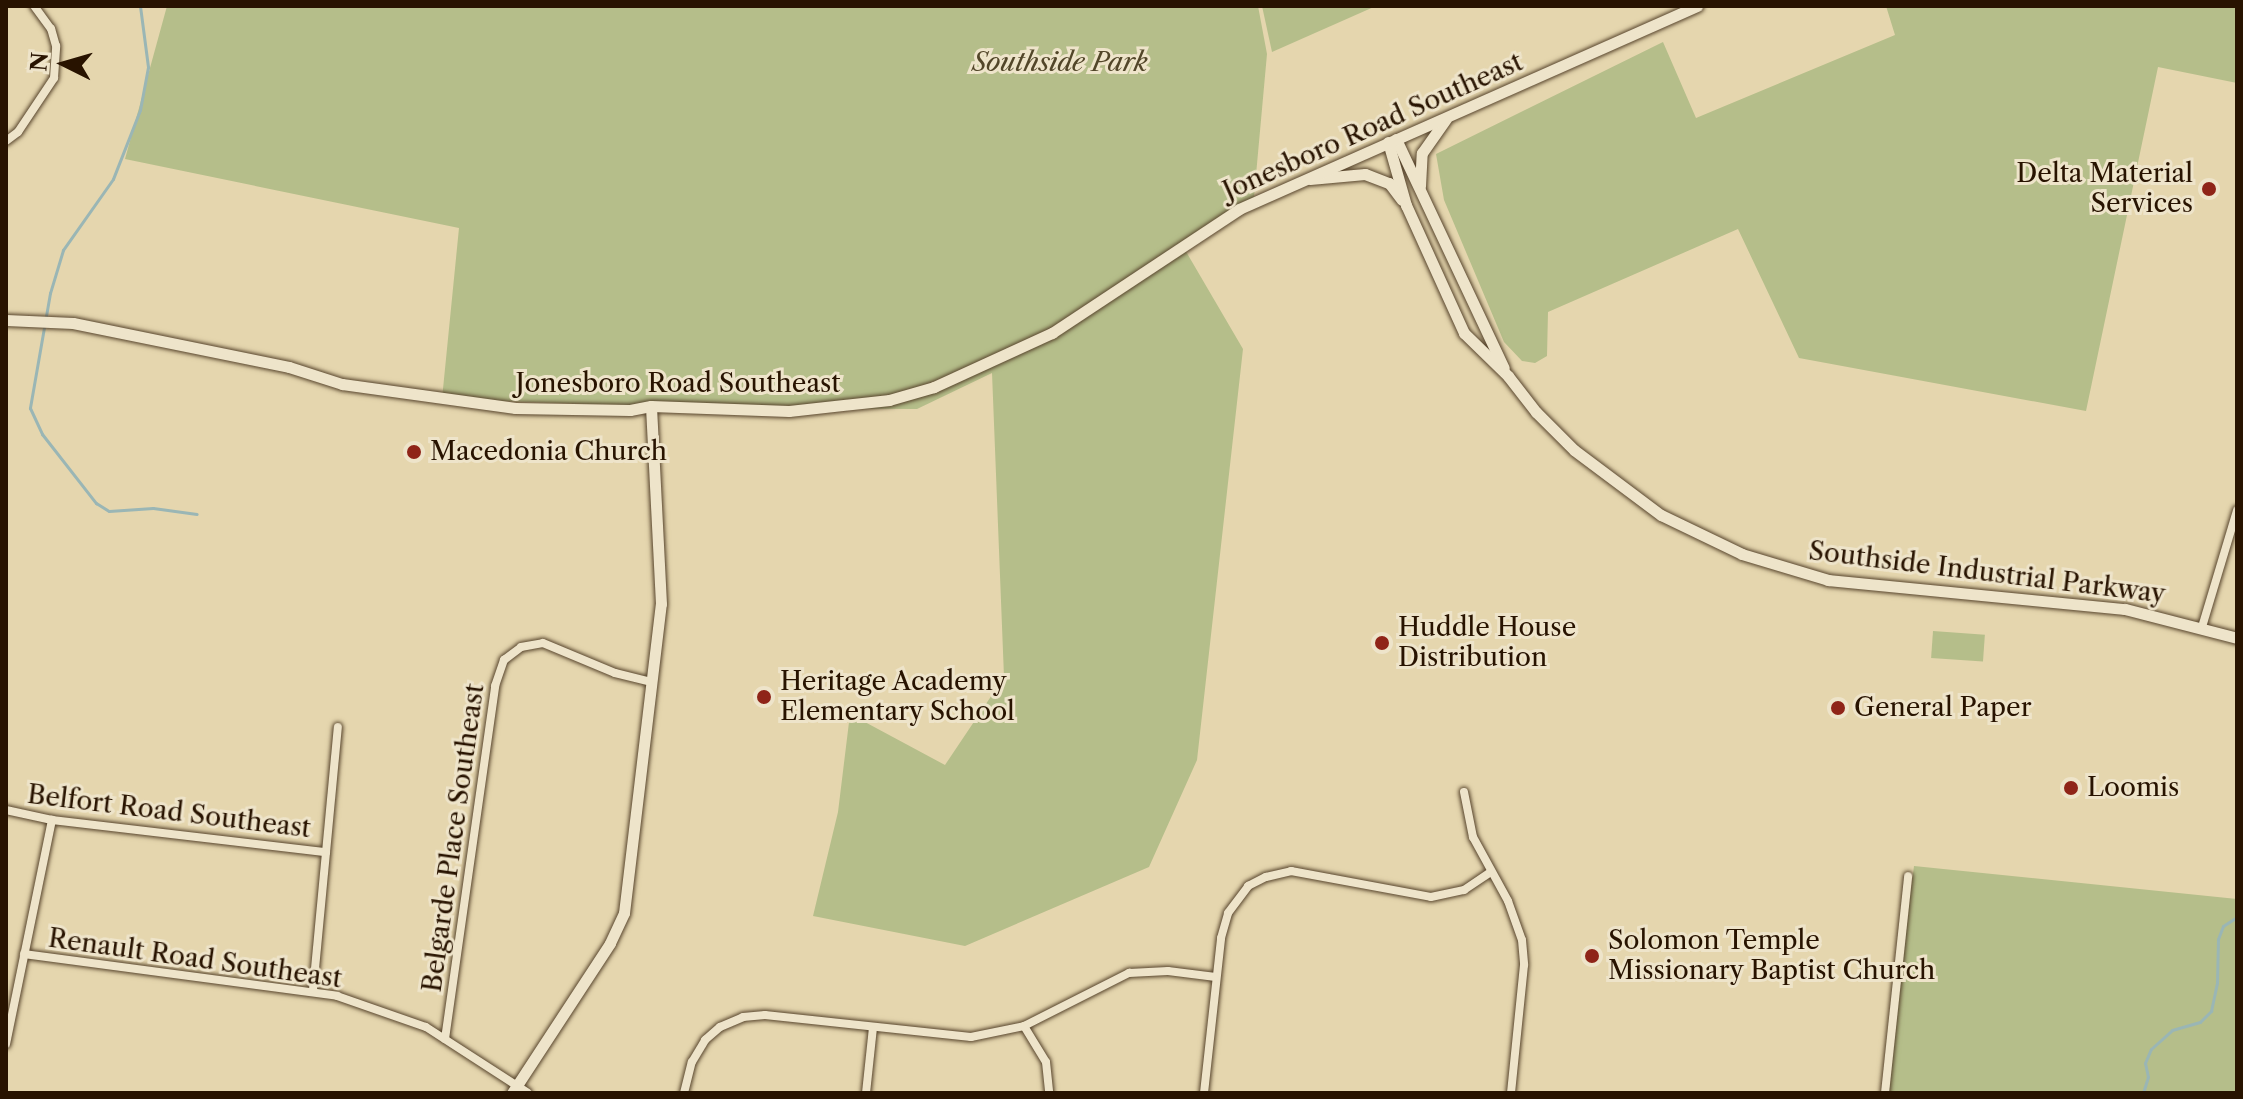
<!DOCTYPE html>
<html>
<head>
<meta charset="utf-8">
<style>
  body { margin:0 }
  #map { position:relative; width:2243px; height:1099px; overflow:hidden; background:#e5d6ae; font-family:"Libre Caslon Text",serif }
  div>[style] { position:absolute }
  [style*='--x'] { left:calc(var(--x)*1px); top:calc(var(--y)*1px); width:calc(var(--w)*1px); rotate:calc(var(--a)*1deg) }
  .green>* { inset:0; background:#b5be8a; transform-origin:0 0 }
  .stream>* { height:3px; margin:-1.5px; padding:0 1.5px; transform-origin:1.5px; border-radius:1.5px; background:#9ab6b5 }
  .roads { filter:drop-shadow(0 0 2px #57442c) drop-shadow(0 0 2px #57442c) }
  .street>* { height:8px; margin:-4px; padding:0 4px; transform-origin:4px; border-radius:4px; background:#eee4ca }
  .secondary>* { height:11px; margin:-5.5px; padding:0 5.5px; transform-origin:5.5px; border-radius:5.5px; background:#eee4ca }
  .dots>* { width:22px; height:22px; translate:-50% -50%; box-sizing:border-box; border:4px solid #eee4ca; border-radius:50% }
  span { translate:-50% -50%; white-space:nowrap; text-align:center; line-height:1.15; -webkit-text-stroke:6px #eee4ca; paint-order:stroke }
  .park-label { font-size:26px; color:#524629; font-style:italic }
  .street-label { font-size:26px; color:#281300 }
  .poi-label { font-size:26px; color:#281300 }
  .right { translate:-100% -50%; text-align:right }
  .left { translate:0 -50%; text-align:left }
  .frame { position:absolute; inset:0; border:8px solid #281300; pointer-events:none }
  .north { position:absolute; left:24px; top:24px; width:80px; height:80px; -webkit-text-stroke:6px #eee4ca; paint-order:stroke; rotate:275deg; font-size:22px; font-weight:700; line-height:32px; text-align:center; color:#281300 }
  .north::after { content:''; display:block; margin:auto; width:28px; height:36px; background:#281300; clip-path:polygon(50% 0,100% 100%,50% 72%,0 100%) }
</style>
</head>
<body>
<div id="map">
  <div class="green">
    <div style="clip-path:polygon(167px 6px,1258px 6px,1267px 54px,1253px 208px,1181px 243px,1243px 349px,1197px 760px,1149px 867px,965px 946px,813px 916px,838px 812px,850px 714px,945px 765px,1004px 677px,992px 373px,917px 409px,707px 408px,442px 399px,459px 228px,125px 159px)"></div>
    <div style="clip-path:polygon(1262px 6px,1376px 6px,1272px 52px)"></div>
    <div style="clip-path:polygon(1886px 6px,2237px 6px,2237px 83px,2158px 67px,2086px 411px,1799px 358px,1738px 229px,1548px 312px,1547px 356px,1535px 363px,1522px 361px,1504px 342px,1444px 200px,1436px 154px,1663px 42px,1696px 118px,1895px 35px)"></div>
    <div style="left:1933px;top:631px;width:52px;height:27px;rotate:4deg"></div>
    <div style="clip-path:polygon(1914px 866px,2237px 899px,2237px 1093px,1885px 1093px)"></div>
  </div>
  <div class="stream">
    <div style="--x:140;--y:6;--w:62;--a:82.5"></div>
    <div style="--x:148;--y:67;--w:44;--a:100.5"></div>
    <div style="--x:140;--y:110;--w:74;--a:111.4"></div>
    <div style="--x:113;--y:179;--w:87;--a:125.2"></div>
    <div style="--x:63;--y:250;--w:45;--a:106.8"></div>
    <div style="--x:50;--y:293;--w:117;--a:99.9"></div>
    <div style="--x:30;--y:408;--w:29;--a:65"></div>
    <div style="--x:42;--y:434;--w:88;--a:52"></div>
    <div style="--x:96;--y:503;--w:15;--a:32"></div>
    <div style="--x:109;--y:511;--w:44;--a:-3.9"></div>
    <div style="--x:153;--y:508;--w:44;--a:7.8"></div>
    <div style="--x:2143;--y:1093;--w:17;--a:-73"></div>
    <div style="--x:2148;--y:1077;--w:14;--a:-102"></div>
    <div style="--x:2145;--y:1063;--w:15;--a:-67"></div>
    <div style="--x:2151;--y:1049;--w:28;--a:-42"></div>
    <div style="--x:2172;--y:1030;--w:29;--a:-16"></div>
    <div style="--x:2200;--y:1022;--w:16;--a:-45"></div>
    <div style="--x:2211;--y:1011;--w:29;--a:-78"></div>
    <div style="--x:2217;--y:983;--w:44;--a:-88.7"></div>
    <div style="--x:2218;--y:939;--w:14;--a:-69"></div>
    <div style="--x:2223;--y:926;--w:17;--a:-33"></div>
  </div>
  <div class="roads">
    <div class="street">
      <div style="--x:6;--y:141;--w:15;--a:-37"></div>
      <div style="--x:18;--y:132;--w:65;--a:-56.3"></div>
      <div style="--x:54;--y:78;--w:32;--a:-86"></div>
      <div style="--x:56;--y:46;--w:18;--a:-106"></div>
      <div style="--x:51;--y:29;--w:29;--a:-126"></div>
      <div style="--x:2202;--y:627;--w:122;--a:-73.3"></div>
      <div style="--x:1464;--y:792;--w:46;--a:78.7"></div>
      <div style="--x:1473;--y:837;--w:73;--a:61.3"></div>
      <div style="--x:1508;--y:901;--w:41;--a:70.3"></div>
      <div style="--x:1522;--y:940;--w:25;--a:85"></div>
      <div style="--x:1524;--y:965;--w:129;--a:95.8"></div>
      <div style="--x:6;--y:810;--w:47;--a:12.3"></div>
      <div style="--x:52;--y:820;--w:276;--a:6.7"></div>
      <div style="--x:24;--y:954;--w:316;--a:7.6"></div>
      <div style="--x:337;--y:996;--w:94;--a:19.2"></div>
      <div style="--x:426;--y:1027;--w:121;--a:32.9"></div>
      <div style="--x:313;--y:990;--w:264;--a:-84.6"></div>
      <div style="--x:1024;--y:1026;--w:42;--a:58.6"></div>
      <div style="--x:1046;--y:1062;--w:31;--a:84"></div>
      <div style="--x:445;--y:1039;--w:357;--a:-81.9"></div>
      <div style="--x:495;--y:686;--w:28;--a:-71"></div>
      <div style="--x:504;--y:660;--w:21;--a:-37"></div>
      <div style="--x:521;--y:647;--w:22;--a:-10"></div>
      <div style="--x:543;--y:643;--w:78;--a:22.6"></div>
      <div style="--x:615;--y:673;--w:38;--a:14"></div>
      <div style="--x:6;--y:1044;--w:229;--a:-78.4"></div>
      <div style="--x:684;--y:1093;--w:32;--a:-76"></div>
      <div style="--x:692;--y:1062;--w:26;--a:-59"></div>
      <div style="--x:705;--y:1040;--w:20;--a:-41"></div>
      <div style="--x:720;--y:1027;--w:25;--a:-23"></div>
      <div style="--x:743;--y:1017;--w:22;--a:-5"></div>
      <div style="--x:765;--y:1015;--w:207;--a:6.1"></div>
      <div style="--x:971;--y:1037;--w:54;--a:-11.7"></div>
      <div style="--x:1024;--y:1026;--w:118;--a:-26.8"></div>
      <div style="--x:1129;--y:973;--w:39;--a:-3"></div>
      <div style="--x:1168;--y:971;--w:48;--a:7.1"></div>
      <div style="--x:866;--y:1093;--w:65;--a:-83.9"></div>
      <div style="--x:1204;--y:1093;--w:156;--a:-83.7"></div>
      <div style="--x:1221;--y:938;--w:26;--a:-74"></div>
      <div style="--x:1228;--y:913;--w:34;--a:-53"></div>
      <div style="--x:1248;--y:886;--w:20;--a:-27"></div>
      <div style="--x:1266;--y:877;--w:26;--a:-13"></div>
      <div style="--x:1291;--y:871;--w:142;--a:10.5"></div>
      <div style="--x:1431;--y:897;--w:34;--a:-12"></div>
      <div style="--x:1464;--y:890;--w:32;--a:-34"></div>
      <div style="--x:1885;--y:1093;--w:218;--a:-83.9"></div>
    </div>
    <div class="secondary">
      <div style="--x:1396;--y:139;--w:253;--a:64.8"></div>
      <div style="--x:1388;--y:142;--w:66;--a:74.1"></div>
      <div style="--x:1406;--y:205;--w:141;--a:65.6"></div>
      <div style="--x:1464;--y:333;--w:62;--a:44.3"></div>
      <div style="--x:1508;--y:376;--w:46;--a:52.1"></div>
      <div style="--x:1536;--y:412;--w:54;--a:45"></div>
      <div style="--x:1574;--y:450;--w:109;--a:36.8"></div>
      <div style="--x:1661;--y:515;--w:90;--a:25.7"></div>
      <div style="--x:1742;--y:554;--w:90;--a:16.8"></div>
      <div style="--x:1828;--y:580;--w:298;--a:5.6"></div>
      <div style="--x:2125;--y:609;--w:116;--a:14.5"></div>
      <div style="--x:1310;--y:179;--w:55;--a:-5.2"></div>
      <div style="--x:1365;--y:174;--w:26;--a:21"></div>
      <div style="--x:1389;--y:183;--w:21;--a:53"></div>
      <div style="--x:1420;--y:186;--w:33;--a:-87"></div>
      <div style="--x:1422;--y:153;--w:42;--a:-54.8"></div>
      <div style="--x:6;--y:320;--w:67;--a:2.6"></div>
      <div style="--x:73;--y:323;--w:220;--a:11.5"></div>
      <div style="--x:289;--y:367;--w:56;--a:17.8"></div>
      <div style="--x:342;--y:384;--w:175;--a:7.9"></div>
      <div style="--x:515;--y:408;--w:115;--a:1"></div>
      <div style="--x:630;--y:410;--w:21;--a:-11"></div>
      <div style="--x:651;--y:406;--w:138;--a:2.1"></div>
      <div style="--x:789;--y:411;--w:101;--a:-6.3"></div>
      <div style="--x:889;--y:400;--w:47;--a:-16.1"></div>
      <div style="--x:934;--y:387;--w:130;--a:-24.6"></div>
      <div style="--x:1052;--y:333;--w:224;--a:-33.5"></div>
      <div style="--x:1239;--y:209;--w:501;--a:-23.9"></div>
      <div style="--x:512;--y:1093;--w:179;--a:-56.8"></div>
      <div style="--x:610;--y:943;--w:33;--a:-65"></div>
      <div style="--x:624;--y:913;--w:311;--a:-83.2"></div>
      <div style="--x:661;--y:604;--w:198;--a:-92.9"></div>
    </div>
  </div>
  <div class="dots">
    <div style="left:2209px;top:189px;background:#8f2418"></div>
    <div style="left:414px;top:452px;background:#8f2418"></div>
    <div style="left:1382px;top:643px;background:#8f2418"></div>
    <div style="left:764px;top:697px;background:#8f2418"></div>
    <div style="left:1838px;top:708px;background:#8f2418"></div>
    <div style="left:2071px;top:788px;background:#8f2418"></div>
    <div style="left:1592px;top:956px;background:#8f2418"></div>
  </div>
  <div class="park-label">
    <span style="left:1060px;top:63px">Southside Park</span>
  </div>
  <div class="street-label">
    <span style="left:1373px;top:127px;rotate:-24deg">Jonesboro Road Southeast</span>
    <span style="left:678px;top:384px">Jonesboro Road Southeast</span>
    <span style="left:1987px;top:573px;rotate:7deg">Southside Industrial Parkway</span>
    <span style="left:169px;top:812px;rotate:7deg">Belfort Road Southeast</span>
    <span style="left:454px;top:838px;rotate:-82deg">Belgarde Place Southeast</span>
    <span style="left:195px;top:959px;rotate:8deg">Renault Road Southeast</span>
  </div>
  <div class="poi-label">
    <span class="right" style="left:2193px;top:189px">Delta Material<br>Services</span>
    <span class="left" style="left:430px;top:452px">Macedonia Church</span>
    <span class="left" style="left:1398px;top:643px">Huddle House<br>Distribution</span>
    <span class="left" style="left:780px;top:697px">Heritage Academy<br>Elementary School</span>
    <span class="left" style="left:1854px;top:708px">General Paper</span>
    <span class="left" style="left:2087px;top:788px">Loomis</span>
    <span class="left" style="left:1608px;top:956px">Solomon Temple<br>Missionary Baptist Church</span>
  </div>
  <div class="frame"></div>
  <div class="north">N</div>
</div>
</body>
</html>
